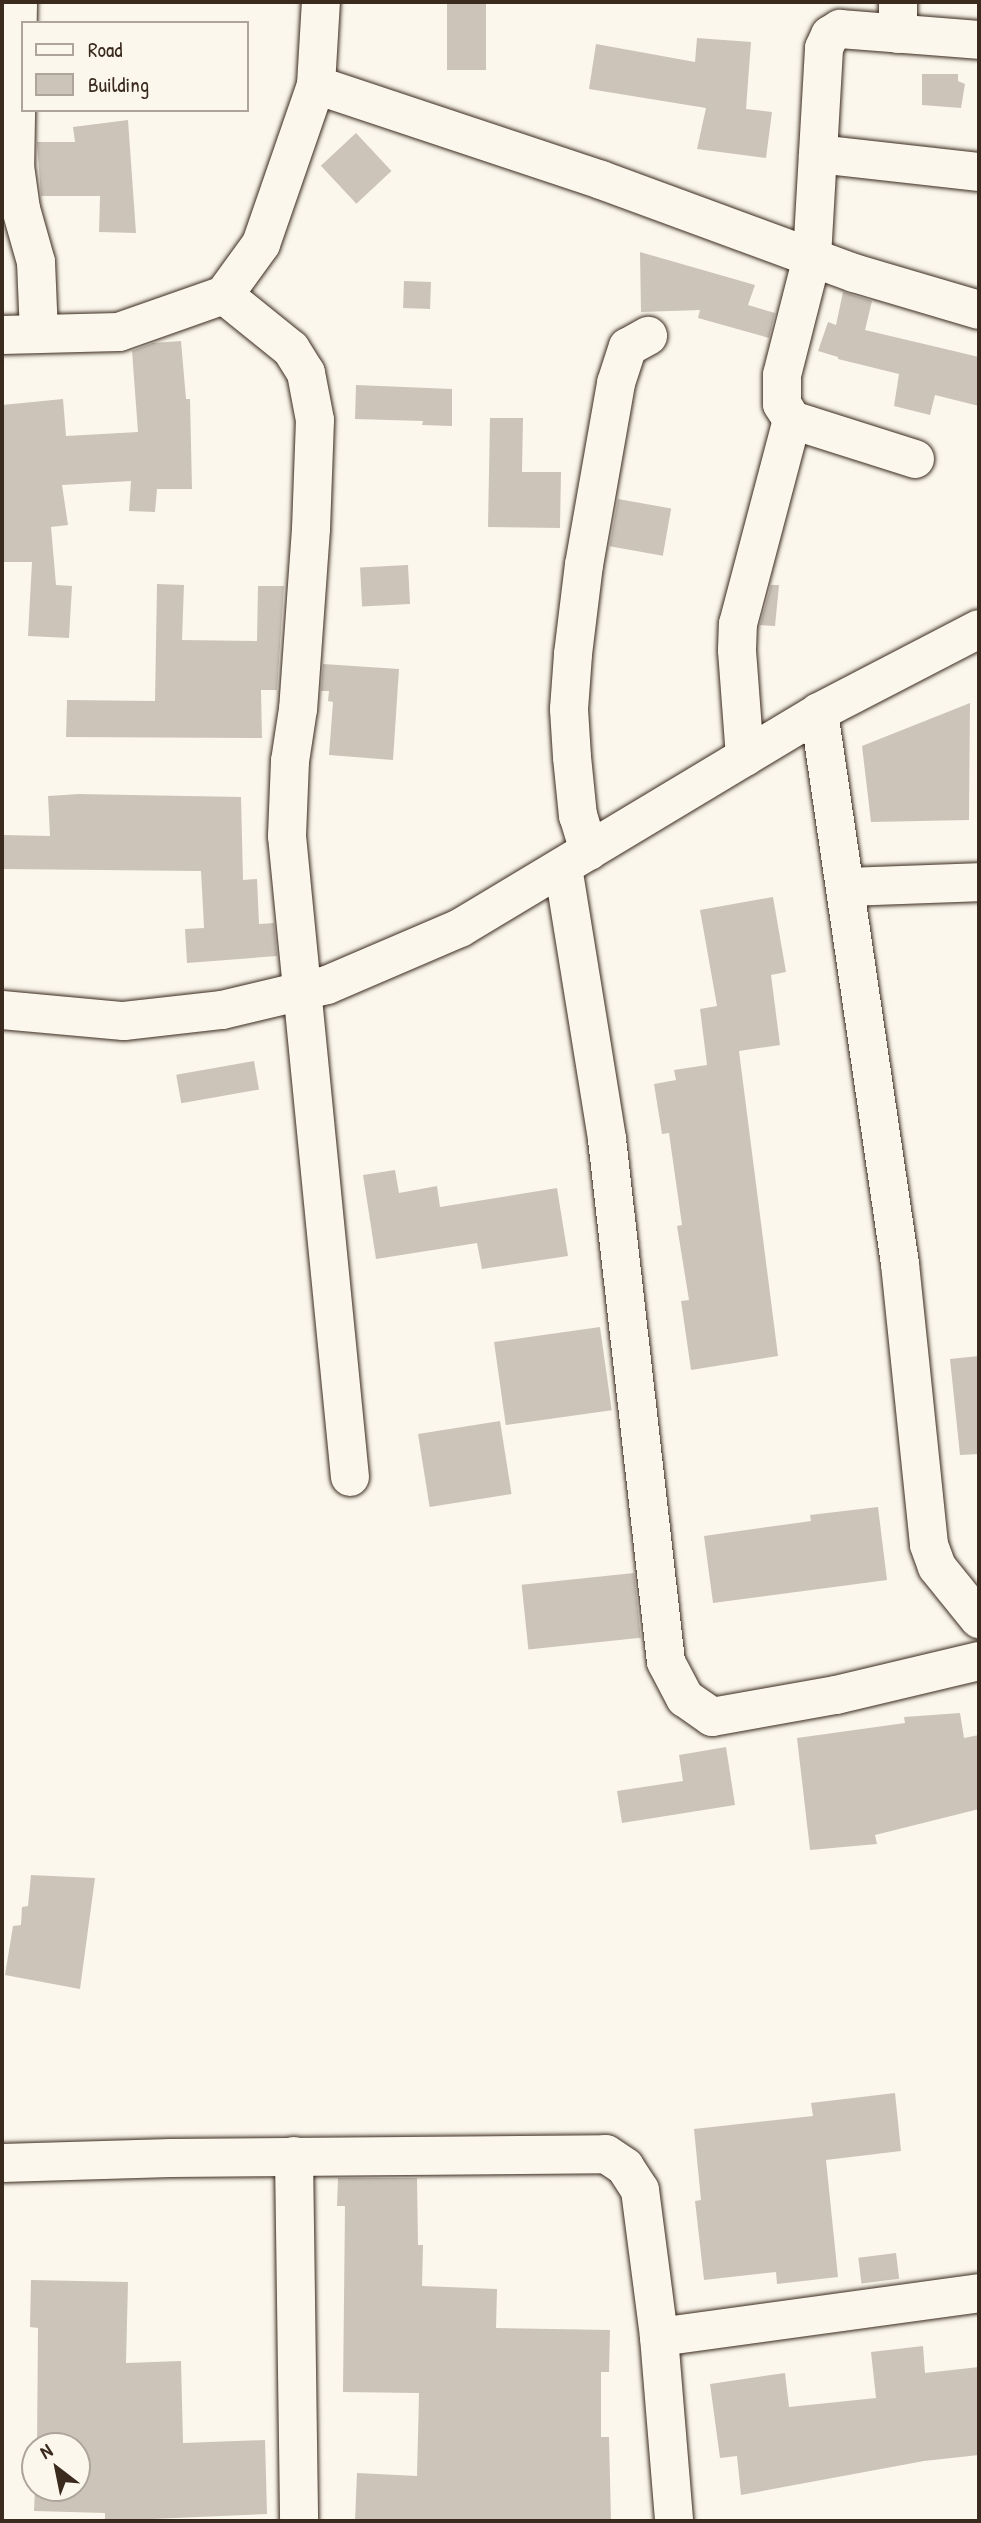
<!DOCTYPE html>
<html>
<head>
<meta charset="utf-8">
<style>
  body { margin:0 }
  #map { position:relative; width:981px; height:2523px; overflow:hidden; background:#fbf7ec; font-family:"Patrick Hand",sans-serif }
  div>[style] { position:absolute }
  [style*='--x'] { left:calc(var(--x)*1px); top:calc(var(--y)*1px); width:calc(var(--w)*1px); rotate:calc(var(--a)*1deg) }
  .building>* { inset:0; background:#ccc4b9; transform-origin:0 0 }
  .roads { filter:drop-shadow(0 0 2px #3b2a1e) drop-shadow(0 0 2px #3b2a1e) }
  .minor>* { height:38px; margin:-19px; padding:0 19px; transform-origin:19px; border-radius:19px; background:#fbf7ec }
  .tertiary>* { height:38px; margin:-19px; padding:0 19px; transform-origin:19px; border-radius:19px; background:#fbf7ec }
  span { translate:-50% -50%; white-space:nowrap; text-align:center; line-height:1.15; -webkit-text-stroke:5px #fbf7ec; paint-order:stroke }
  .frame { position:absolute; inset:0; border:4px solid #3b2a1e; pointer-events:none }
  .legend { position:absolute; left:21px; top:21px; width:228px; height:91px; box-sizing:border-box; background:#fbf7ec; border:2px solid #aea59a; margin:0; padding:9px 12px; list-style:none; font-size:21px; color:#3b2a1e }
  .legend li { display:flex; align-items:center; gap:14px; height:35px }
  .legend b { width:35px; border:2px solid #aea59a }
  .north { position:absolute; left:21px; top:2432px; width:70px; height:70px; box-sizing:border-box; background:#fbf7ec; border:2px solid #aea59a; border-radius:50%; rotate:328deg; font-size:19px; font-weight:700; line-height:28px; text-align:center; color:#3b2a1e }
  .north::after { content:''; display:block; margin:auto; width:24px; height:32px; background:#3b2a1e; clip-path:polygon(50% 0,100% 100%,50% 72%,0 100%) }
</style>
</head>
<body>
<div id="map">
  <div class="building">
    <div style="left:447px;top:2px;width:39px;height:68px"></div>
    <div style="clip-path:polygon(697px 38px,751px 42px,746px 109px,772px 112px,766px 158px,697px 149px,706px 108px,589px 89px,596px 44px,695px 62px)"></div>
    <div style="clip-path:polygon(922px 74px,958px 74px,958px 81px,965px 84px,961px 108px,922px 105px)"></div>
    <div style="clip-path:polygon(128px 120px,136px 233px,99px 232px,100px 196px,41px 196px,37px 142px,75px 142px,73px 127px)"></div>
    <div style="left:356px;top:133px;width:52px;height:48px;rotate:47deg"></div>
    <div style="clip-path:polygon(640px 252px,755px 285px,748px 305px,775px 313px,769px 338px,698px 318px,700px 310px,641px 312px)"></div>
    <div style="left:404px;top:281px;width:27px;height:27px;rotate:2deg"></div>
    <div style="clip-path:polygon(843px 292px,872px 301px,865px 330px,979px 357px,979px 406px,935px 395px,930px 415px,894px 406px,899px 374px,838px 359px,838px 357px,818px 351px,828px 322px,836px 325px)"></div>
    <div style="clip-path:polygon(181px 341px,186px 399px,190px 399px,192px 489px,157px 489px,155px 512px,129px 511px,131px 481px,62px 485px,68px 525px,51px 527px,56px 585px,72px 586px,69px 638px,28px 636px,32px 562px,2px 562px,2px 405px,63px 399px,66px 436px,138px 432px,132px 351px,153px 343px)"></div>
    <div style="clip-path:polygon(356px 385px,452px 389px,452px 426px,422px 425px,423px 421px,355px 419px)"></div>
    <div style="clip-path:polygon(490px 418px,523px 418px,522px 472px,561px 472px,560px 528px,488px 527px)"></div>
    <div style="left:618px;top:499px;width:54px;height:48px;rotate:10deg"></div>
    <div style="left:408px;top:565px;width:39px;height:48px;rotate:87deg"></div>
    <div style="clip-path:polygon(157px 584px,184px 585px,182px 640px,257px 641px,258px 586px,284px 586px,277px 690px,261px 690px,262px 738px,66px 737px,67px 700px,155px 701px)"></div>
    <div style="clip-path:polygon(771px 585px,779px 585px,775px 626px,760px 625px)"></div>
    <div style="clip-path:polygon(323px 664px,399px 669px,393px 760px,329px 755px,333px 702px,328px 701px,329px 691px,321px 691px)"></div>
    <div style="clip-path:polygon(970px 703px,969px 820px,871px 822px,862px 746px)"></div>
    <div style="clip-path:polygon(79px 794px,241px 797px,243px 880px,257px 879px,259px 924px,274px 923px,277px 956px,187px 963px,185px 929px,204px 928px,201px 871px,2px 869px,3px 835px,50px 836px,48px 796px)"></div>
    <div style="clip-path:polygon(773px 897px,786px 972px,771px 975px,780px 1045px,739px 1051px,778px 1356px,691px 1370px,681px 1301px,689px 1300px,677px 1226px,682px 1225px,669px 1133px,662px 1134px,654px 1084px,676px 1080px,674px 1070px,707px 1065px,700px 1009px,717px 1006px,700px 910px)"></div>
    <div style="left:254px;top:1061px;width:29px;height:79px;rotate:80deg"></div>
    <div style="clip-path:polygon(395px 1170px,399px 1193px,437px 1186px,440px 1207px,557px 1188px,568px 1256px,482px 1269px,477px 1243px,376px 1259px,363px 1175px)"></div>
    <div style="left:600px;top:1327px;width:84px;height:107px;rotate:82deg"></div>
    <div style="clip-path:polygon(979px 1356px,979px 1454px,960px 1455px,950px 1359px)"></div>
    <div style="left:500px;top:1421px;width:74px;height:83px;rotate:81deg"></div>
    <div style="clip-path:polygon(878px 1507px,887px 1580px,713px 1603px,704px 1536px,811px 1521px,810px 1515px)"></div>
    <div style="left:634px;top:1573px;width:65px;height:113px;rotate:84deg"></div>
    <div style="clip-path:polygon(960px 1713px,964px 1738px,979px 1735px,979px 1809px,875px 1835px,877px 1844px,810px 1850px,797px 1738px,905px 1723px,904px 1717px)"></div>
    <div style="clip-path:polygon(726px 1747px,735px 1805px,622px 1823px,617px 1791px,683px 1781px,679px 1755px)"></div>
    <div style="clip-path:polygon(31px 1875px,95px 1878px,80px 1989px,5px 1975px,13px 1926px,21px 1925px,22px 1907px,28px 1906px)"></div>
    <div style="clip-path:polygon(895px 2093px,901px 2151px,826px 2160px,838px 2277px,777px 2284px,776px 2272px,704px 2280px,695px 2201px,701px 2200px,694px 2129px,813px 2116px,811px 2103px)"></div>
    <div style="clip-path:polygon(338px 2178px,417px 2178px,418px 2245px,423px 2245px,422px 2286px,497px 2289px,496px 2328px,610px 2330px,609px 2372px,601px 2372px,601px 2437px,609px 2437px,611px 2521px,355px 2521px,357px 2473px,417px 2476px,419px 2393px,343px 2392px,345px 2206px,337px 2206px)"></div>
    <div style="left:896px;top:2253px;width:26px;height:38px;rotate:83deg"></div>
    <div style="clip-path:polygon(31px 2280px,128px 2282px,126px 2363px,181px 2361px,183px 2443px,265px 2440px,267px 2514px,105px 2521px,105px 2513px,34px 2511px,35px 2488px,77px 2488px,77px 2446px,37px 2446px,38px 2328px,30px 2327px)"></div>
    <div style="clip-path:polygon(923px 2346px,925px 2373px,979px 2367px,979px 2455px,924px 2461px,741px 2495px,737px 2456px,720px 2458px,710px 2384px,785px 2373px,789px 2407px,876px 2398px,871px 2352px)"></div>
  </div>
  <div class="roads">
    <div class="minor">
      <div style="--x:18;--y:2;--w:164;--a:91"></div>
      <div style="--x:15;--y:166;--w:43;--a:82.1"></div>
      <div style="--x:21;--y:209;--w:55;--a:74.2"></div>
      <div style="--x:36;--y:262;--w:72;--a:87.6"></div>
      <div style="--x:898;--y:34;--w:32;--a:-90"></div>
      <div style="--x:316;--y:85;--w:300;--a:18.4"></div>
      <div style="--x:601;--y:180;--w:270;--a:20.2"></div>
      <div style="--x:854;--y:273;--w:130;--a:16.5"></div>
      <div style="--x:818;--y:154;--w:162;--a:6.4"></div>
      <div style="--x:224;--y:295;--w:86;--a:38.9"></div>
      <div style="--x:291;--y:349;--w:28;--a:58"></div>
      <div style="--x:306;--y:373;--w:48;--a:79.2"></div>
      <div style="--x:315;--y:420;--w:109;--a:92.1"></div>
      <div style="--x:311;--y:529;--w:180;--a:94.1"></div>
      <div style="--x:298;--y:709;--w:53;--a:98.7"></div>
      <div style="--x:290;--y:761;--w:75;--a:92.3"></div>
      <div style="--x:287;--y:836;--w:644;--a:84.39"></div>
      <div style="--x:2;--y:335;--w:117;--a:-1.5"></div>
      <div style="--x:119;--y:332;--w:111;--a:-19.4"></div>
      <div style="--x:224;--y:295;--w:63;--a:-54"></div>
      <div style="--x:261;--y:244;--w:168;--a:-70.9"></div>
      <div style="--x:316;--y:85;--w:83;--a:-86.6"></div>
      <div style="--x:915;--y:459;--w:129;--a:-162.4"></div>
      <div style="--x:792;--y:420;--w:19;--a:-122"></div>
      <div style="--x:782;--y:404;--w:29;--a:-90"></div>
      <div style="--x:782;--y:375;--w:122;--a:-75.7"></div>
      <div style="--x:812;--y:257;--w:209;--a:-86.7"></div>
      <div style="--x:824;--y:48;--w:14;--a:-65"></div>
      <div style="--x:830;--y:35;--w:12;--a:-31"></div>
      <div style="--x:840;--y:29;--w:139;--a:4.5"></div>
      <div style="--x:819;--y:712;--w:558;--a:81.65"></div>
      <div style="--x:900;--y:1264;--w:282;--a:84.1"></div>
      <div style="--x:929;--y:1545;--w:23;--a:70"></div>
      <div style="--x:937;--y:1567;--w:67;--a:51.1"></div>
      <div style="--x:745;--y:757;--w:107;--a:-94.3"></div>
      <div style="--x:737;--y:650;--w:26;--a:-88"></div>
      <div style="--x:738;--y:624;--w:211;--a:-75.2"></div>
      <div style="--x:589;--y:851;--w:37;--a:-107"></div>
      <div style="--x:578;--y:816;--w:59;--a:-95.8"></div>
      <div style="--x:572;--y:757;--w:48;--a:-93.6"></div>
      <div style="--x:569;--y:709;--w:55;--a:-85.8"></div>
      <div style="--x:573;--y:654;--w:90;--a:-83"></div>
      <div style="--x:584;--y:565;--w:185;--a:-80"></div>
      <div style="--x:616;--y:383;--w:38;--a:-72"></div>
      <div style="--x:628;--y:347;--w:23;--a:-29"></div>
      <div style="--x:563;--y:867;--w:276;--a:80.8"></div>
      <div style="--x:607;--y:1139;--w:526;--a:83.56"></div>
      <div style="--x:666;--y:1662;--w:41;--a:62.2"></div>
      <div style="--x:685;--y:1698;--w:33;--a:35"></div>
      <div style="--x:712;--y:1717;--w:126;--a:-10.1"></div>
      <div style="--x:836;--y:1695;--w:147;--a:-13.4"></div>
      <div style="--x:845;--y:887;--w:134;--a:-2.1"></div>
      <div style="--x:294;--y:2156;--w:365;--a:89.2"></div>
      <div style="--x:2;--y:2163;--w:169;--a:-1.7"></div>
      <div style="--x:171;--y:2158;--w:435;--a:-0.5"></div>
      <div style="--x:606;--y:2154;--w:23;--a:34"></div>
      <div style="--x:625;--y:2167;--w:27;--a:57"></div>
      <div style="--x:640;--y:2190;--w:148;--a:82.6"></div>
      <div style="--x:659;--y:2337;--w:185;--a:85.3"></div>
      <div style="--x:659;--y:2337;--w:323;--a:-7.8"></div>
    </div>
    <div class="tertiary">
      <div style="--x:2;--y:1010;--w:122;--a:5.2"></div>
      <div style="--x:124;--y:1021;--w:99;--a:-6.4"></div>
      <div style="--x:222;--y:1010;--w:108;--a:-13.4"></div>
      <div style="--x:327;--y:985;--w:145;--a:-23.2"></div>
      <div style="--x:460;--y:928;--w:419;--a:-31"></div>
      <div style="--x:819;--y:712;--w:180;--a:-27.4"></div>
    </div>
  </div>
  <div class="frame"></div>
  <ul class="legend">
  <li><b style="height:9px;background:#fbf7ec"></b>Road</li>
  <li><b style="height:19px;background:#ccc4b9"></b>Building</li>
  </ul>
  <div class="north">N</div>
</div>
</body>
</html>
